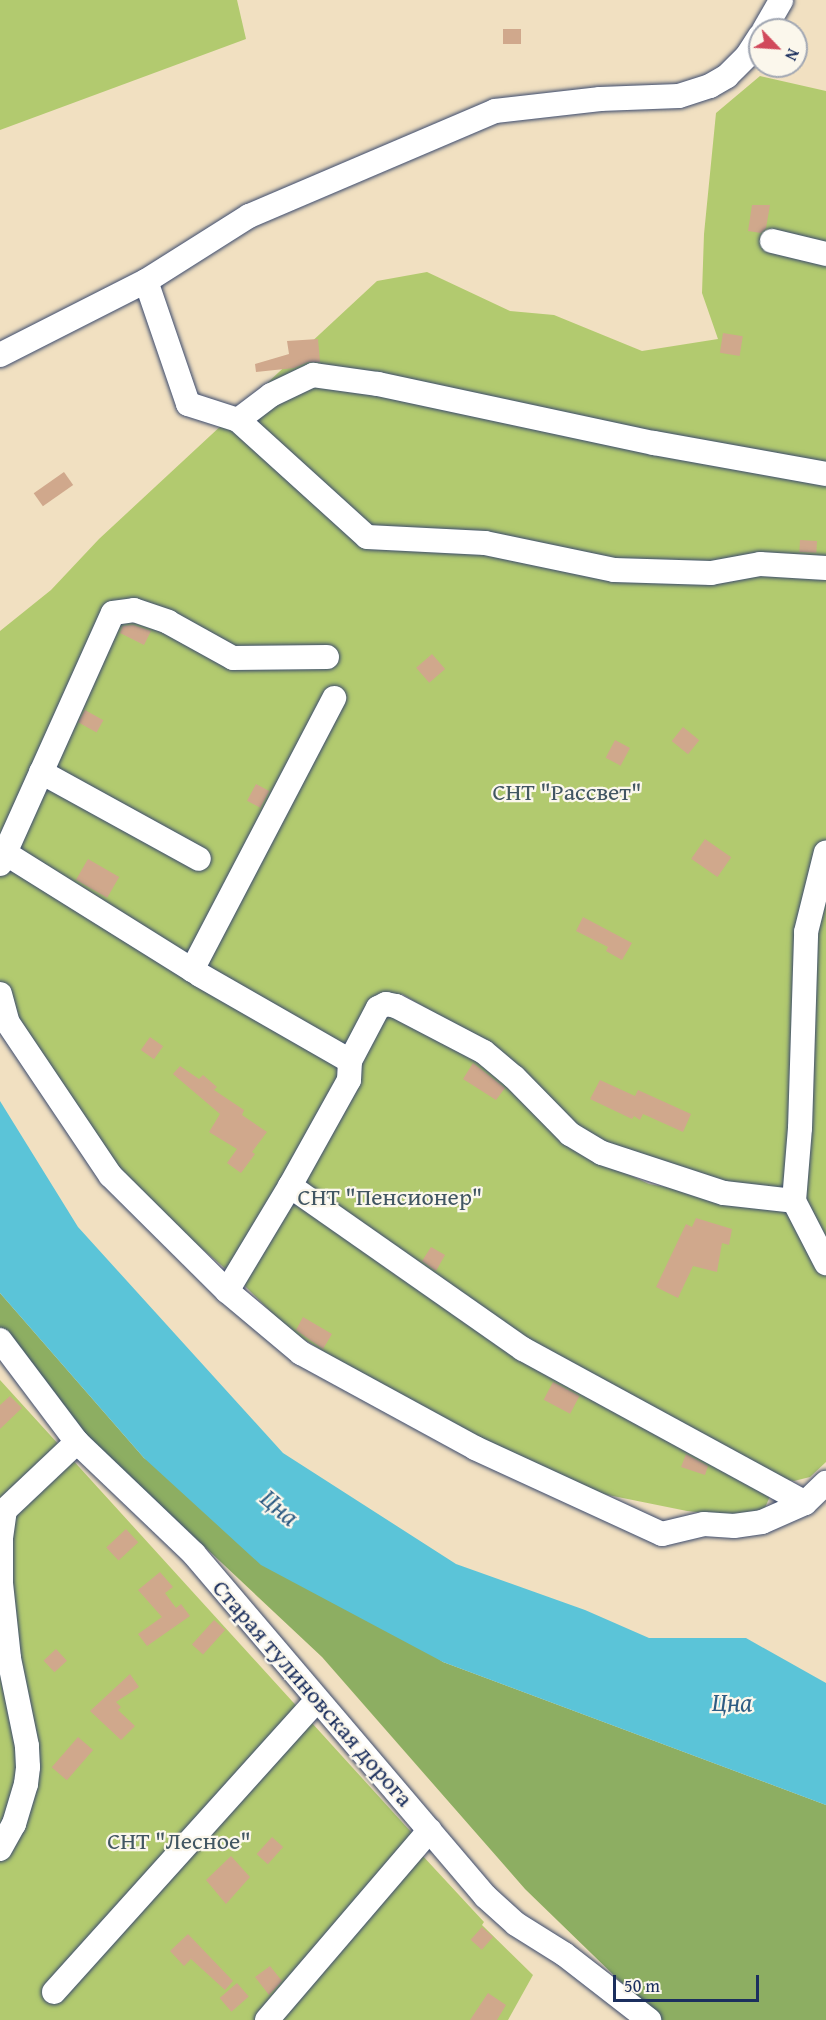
<!DOCTYPE html>
<html>
<head>
<meta charset="utf-8">
<style>
  body { margin:0 }
  #map { position:relative; width:826px; height:2020px; overflow:hidden; background:#f1e0c1; font-family:"Gentium Book Plus",serif }
  div>[style] { position:absolute }
  [style*='--x'] { left:calc(var(--x)*1px); top:calc(var(--y)*1px); width:calc(var(--w)*1px); rotate:calc(var(--a)*1deg) }
  .green>* { inset:0; background:#b2ca6f }
  .forest>* { inset:0; background:#8dae62 }
  .water>* { inset:0; background:#5bc4d8 }
  .building>* { inset:0; background:#d0a88c; transform-origin:0 0 }
  .roads { filter:drop-shadow(0 0 2px #3b4a6d) drop-shadow(0 0 2px #3b4a6d) }
  .minor>* { height:24px; margin:-12px; padding:0 12px; transform-origin:12px; border-radius:12px; background:#fff }
  span { translate:-50% -50%; white-space:nowrap; text-align:center; line-height:1.15; -webkit-text-stroke:4.5px #fbf7ec; paint-order:stroke }
  .park-label { font-size:24px; color:#415662 }
  .street-label { font-size:24px; color:#1b2f5e }
  .water-label { font-size:26px; color:#2e5c83; font-style:italic }
  .north { position:absolute; left:748px; top:18px; width:60px; height:60px; box-sizing:border-box; background:#fbf7ec; border:2px solid #a1a7b3; border-radius:50%; rotate:115deg; font-size:16px; font-weight:700; line-height:24px; text-align:center; color:#1b2f5e }
  .north::after { content:''; display:block; margin:auto; width:21px; height:27px; background:#d1495b; clip-path:polygon(50% 0,100% 100%,50% 72%,0 100%) }
  .scale { position:absolute; left:613px; top:1975px; width:146px; height:27px; box-sizing:border-box; border:3px solid #1b2f5e; border-top:0; padding-left:8px; font-size:18px; line-height:21px; white-space:nowrap; color:#1b2f5e; -webkit-text-stroke:4px #fbf7ec; paint-order:stroke }
</style>
</head>
<body>
<div id="map">
  <div class="green">
    <div style="clip-path:polygon(0 0,237px 0,246px 39px,0 130px)"></div>
    <div style="clip-path:polygon(evenodd,760px 76px,826px 91px,826px 1462px,810px 1477px,794px 1481px,778px 1478px,760px 1519px,687px 1511px,603px 1494px,541px 1473px,415px 1407px,290px 1331px,241px 1282px,99px 1161px,0 985px,0 631px,51px 590px,99px 539px,377px 281px,427px 272px,510px 311px,554px 315px,642px 351px,718px 339px,702px 293px,704px 234px,716px 113px,760px 76px,402px 994px,484px 1042px,585px 1138px,756px 1203px,649px 1184px,565px 1145px,504px 1073px,392px 1011px,402px 994px)"></div>
    <div style="clip-path:polygon(0 1380px,412px 1833px,421px 1854px,484px 1922px,482px 1925px,533px 1975px,508px 2020px,0 2020px)"></div>
  </div>
  <div class="forest">
    <div style="clip-path:polygon(0 1293px,144px 1458px,443px 1662px,826px 1805px,826px 2020px,660px 2020px,525px 1889px,322px 1657px,92px 1441px,0 1335px)"></div>
  </div>
  <div class="water">
    <div style="clip-path:polygon(0 1101px,78px 1227px,283px 1453px,456px 1564px,585px 1610px,649px 1638px,746px 1638px,826px 1683px,826px 1805px,443px 1662px,261px 1565px,144px 1458px,0 1293px)"></div>
  </div>
  <div class="building">
    <div style="left:503px;top:29px;width:18px;height:15px"></div>
    <div style="clip-path:polygon(752px 205px,770px 205px,766px 228px,761px 233px,748px 231px)"></div>
    <div style="left:723px;top:333px;width:20px;height:20px;rotate:9deg"></div>
    <div style="clip-path:polygon(318px 339px,320px 362px,308px 362px,294px 368px,256px 372px,255px 364px,289px 354px,287px 341px)"></div>
    <div style="left:64px;top:472px;width:16px;height:37px;rotate:55deg"></div>
    <div style="left:800px;top:540px;width:17px;height:12px;rotate:3deg"></div>
    <div style="clip-path:polygon(133px 625px,151px 631px,144px 645px,120px 633px,123px 626px)"></div>
    <div style="left:432px;top:654px;width:20px;height:21px;rotate:49deg"></div>
    <div style="left:85px;top:710px;width:21px;height:14px;rotate:29deg"></div>
    <div style="left:683px;top:727px;width:21px;height:18px;rotate:39deg"></div>
    <div style="left:615px;top:740px;width:17px;height:20px;rotate:28deg"></div>
    <div style="left:256px;top:784px;width:15px;height:19px;rotate:28deg"></div>
    <div style="left:705px;top:839px;width:32px;height:24px;rotate:35deg"></div>
    <div style="left:88px;top:859px;width:36px;height:24px;rotate:30deg"></div>
    <div style="clip-path:polygon(583px 917px,632px 943px,622px 960px,606px 951px,608px 947px,576px 931px)"></div>
    <div style="left:150px;top:1037px;width:16px;height:16px;rotate:35deg"></div>
    <div style="clip-path:polygon(473px 1063px,505px 1088px,496px 1100px,463px 1079px)"></div>
    <div style="clip-path:polygon(180px 1066px,199px 1079px,203px 1075px,217px 1087px,214px 1090px,244px 1110px,242px 1115px,267px 1132px,252px 1152px,255px 1154px,241px 1173px,227px 1163px,237px 1149px,209px 1132px,220px 1114px,173px 1074px)"></div>
    <div style="clip-path:polygon(600px 1080px,635px 1096px,638px 1090px,691px 1114px,683px 1132px,643px 1114px,640px 1120px,634px 1116px,632px 1119px,590px 1099px)"></div>
    <div style="clip-path:polygon(696px 1218px,732px 1229px,729px 1245px,722px 1243px,717px 1272px,693px 1266px,678px 1298px,656px 1287px,686px 1224px,692px 1227px)"></div>
    <div style="clip-path:polygon(431px 1247px,445px 1255px,436px 1271px,422px 1261px)"></div>
    <div style="clip-path:polygon(303px 1317px,332px 1334px,323px 1349px,296px 1330px)"></div>
    <div style="left:553px;top:1382px;width:30px;height:20px;rotate:28deg"></div>
    <div style="clip-path:polygon(10px 1396px,22px 1408px,0 1429px,0 1405px)"></div>
    <div style="clip-path:polygon(686px 1454px,708px 1466px,705px 1475px,681px 1467px)"></div>
    <div style="left:126px;top:1529px;width:18px;height:27px;rotate:47deg"></div>
    <div style="clip-path:polygon(160px 1572px,173px 1587px,165px 1593px,176px 1608px,181px 1604px,190px 1616px,147px 1646px,138px 1634px,162px 1617px,138px 1590px)"></div>
    <div style="left:214px;top:1620px;width:15px;height:33px;rotate:42deg"></div>
    <div style="left:56px;top:1649px;width:16px;height:17px;rotate:47deg"></div>
    <div style="clip-path:polygon(130px 1674px,139px 1687px,116px 1702px,121px 1707px,118px 1710px,135px 1726px,121px 1740px,90px 1711px)"></div>
    <div style="left:78px;top:1737px;width:20px;height:40px;rotate:41deg"></div>
    <div style="left:272px;top:1837px;width:15px;height:23px;rotate:42deg"></div>
    <div style="clip-path:polygon(231px 1856px,250px 1877px,226px 1904px,206px 1880px)"></div>
    <div style="left:482px;top:1927px;width:15px;height:17px;rotate:42deg"></div>
    <div style="clip-path:polygon(188px 1934px,233px 1981px,225px 1990px,191px 1959px,184px 1966px,170px 1951px)"></div>
    <div style="clip-path:polygon(270px 1966px,282px 1981px,269px 1995px,255px 1977px)"></div>
    <div style="left:237px;top:1983px;width:18px;height:23px;rotate:49deg"></div>
    <div style="clip-path:polygon(488px 1993px,506px 2005px,497px 2020px,470px 2020px)"></div>
  </div>
  <div class="roads">
    <div class="minor">
      <div style="--x:764;--y:30;--w:34;--a:-60"></div>
      <div style="--x:772;--y:241;--w:56;--a:13.5"></div>
      <div style="--x:146;--y:281;--w:130;--a:71.1"></div>
      <div style="--x:188;--y:404;--w:52;--a:17.7"></div>
      <div style="--x:238;--y:420;--w:174;--a:42.2"></div>
      <div style="--x:367;--y:537;--w:118;--a:2.9"></div>
      <div style="--x:485;--y:543;--w:132;--a:11.8"></div>
      <div style="--x:614;--y:570;--w:97;--a:1.8"></div>
      <div style="--x:711;--y:573;--w:50;--a:-10.4"></div>
      <div style="--x:760;--y:564;--w:66;--a:3.5"></div>
      <div style="--x:0;--y:355;--w:164;--a:-26.9"></div>
      <div style="--x:146;--y:281;--w:122;--a:-32.3"></div>
      <div style="--x:249;--y:216;--w:267;--a:-23.1"></div>
      <div style="--x:495;--y:111;--w:106;--a:-6.5"></div>
      <div style="--x:600;--y:99;--w:79;--a:-2.2"></div>
      <div style="--x:679;--y:96;--w:33;--a:-18"></div>
      <div style="--x:710;--y:86;--w:20;--a:-30"></div>
      <div style="--x:727;--y:76;--w:28;--a:-45"></div>
      <div style="--x:747;--y:56;--w:24;--a:-57"></div>
      <div style="--x:238;--y:420;--w:41;--a:-37.1"></div>
      <div style="--x:271;--y:395;--w:47;--a:-25.5"></div>
      <div style="--x:313;--y:375;--w:66;--a:7.9"></div>
      <div style="--x:378;--y:384;--w:282;--a:12.1"></div>
      <div style="--x:654;--y:443;--w:175;--a:10.2"></div>
      <div style="--x:41;--y:772;--w:180;--a:28.8"></div>
      <div style="--x:5;--y:853;--w:230;--a:32"></div>
      <div style="--x:200;--y:975;--w:173;--a:29.8"></div>
      <div style="--x:350;--y:1061;--w:19;--a:93"></div>
      <div style="--x:349;--y:1080;--w:121;--a:119.1"></div>
      <div style="--x:290;--y:1186;--w:284;--a:35"></div>
      <div style="--x:523;--y:1349;--w:321;--a:28.6"></div>
      <div style="--x:0;--y:864;--w:275;--a:-65.8"></div>
      <div style="--x:113;--y:613;--w:21;--a:-8"></div>
      <div style="--x:134;--y:610;--w:36;--a:19"></div>
      <div style="--x:168;--y:622;--w:74;--a:29"></div>
      <div style="--x:233;--y:658;--w:94;--a:-0.6"></div>
      <div style="--x:192;--y:970;--w:307;--a:-62.4"></div>
      <div style="--x:0;--y:994;--w:30;--a:75"></div>
      <div style="--x:8;--y:1023;--w:184;--a:56.1"></div>
      <div style="--x:111;--y:1176;--w:163;--a:44.8"></div>
      <div style="--x:227;--y:1291;--w:97;--a:40"></div>
      <div style="--x:301;--y:1353;--w:198;--a:28.6"></div>
      <div style="--x:475;--y:1448;--w:206;--a:24.7"></div>
      <div style="--x:662;--y:1534;--w:43;--a:-13.4"></div>
      <div style="--x:704;--y:1524;--w:30;--a:4"></div>
      <div style="--x:734;--y:1526;--w:28;--a:-8"></div>
      <div style="--x:762;--y:1522;--w:47;--a:-23.8"></div>
      <div style="--x:805;--y:1503;--w:29;--a:-44"></div>
      <div style="--x:350;--y:1061;--w:60;--a:-62.2"></div>
      <div style="--x:378;--y:1008;--w:9;--a:-27"></div>
      <div style="--x:386;--y:1004;--w:10;--a:11"></div>
      <div style="--x:396;--y:1006;--w:99;--a:27.6"></div>
      <div style="--x:484;--y:1052;--w:39;--a:40"></div>
      <div style="--x:514;--y:1077;--w:80;--a:45.5"></div>
      <div style="--x:570;--y:1134;--w:37;--a:31"></div>
      <div style="--x:602;--y:1153;--w:128;--a:18.2"></div>
      <div style="--x:724;--y:1193;--w:70;--a:6.5"></div>
      <div style="--x:794;--y:1201;--w:70;--a:62.7"></div>
      <div style="--x:794;--y:1201;--w:73;--a:-85.3"></div>
      <div style="--x:800;--y:1128;--w:196;--a:-88.2"></div>
      <div style="--x:806;--y:932;--w:82;--a:-76"></div>
      <div style="--x:227;--y:1291;--w:122;--a:-59"></div>
      <div style="--x:0;--y:1340;--w:128;--a:53"></div>
      <div style="--x:77;--y:1442;--w:162;--a:43.7"></div>
      <div style="--x:194;--y:1554;--w:449;--a:49.6"></div>
      <div style="--x:485;--y:1896;--w:42;--a:42.1"></div>
      <div style="--x:516;--y:1924;--w:57;--a:32"></div>
      <div style="--x:564;--y:1954;--w:108;--a:37.8"></div>
      <div style="--x:0;--y:1849;--w:29;--a:-61"></div>
      <div style="--x:14;--y:1824;--w:42;--a:-73.3"></div>
      <div style="--x:26;--y:1784;--w:17;--a:-83"></div>
      <div style="--x:28;--y:1767;--w:21;--a:-93"></div>
      <div style="--x:27;--y:1746;--w:90;--a:-101.6"></div>
      <div style="--x:9;--y:1658;--w:75;--a:-96.1"></div>
      <div style="--x:1;--y:1583;--w:45;--a:-90"></div>
      <div style="--x:1;--y:1538;--w:28;--a:-82"></div>
      <div style="--x:5;--y:1510;--w:99;--a:-43.4"></div>
      <div style="--x:54;--y:1992;--w:393;--a:-48"></div>
      <div style="--x:267;--y:2020;--w:250;--a:-49.4"></div>
    </div>
  </div>
  <div class="park-label">
    <span style="left:567px;top:792px">СНТ "Рассвет"</span>
    <span style="left:390px;top:1197px">СНТ "Пенсионер"</span>
    <span style="left:179px;top:1841px">СНТ "Лесное"</span>
  </div>
  <div class="street-label">
    <span style="left:313px;top:1693px;rotate:49deg">Старая тулиновская дорога</span>
  </div>
  <div class="water-label">
    <span style="left:280px;top:1507px;rotate:40deg">Цна</span>
    <span style="left:732px;top:1702px">Цна</span>
  </div>
  <div class="north">N</div>
  <div class="scale">50 m</div>
</div>
</body>
</html>
